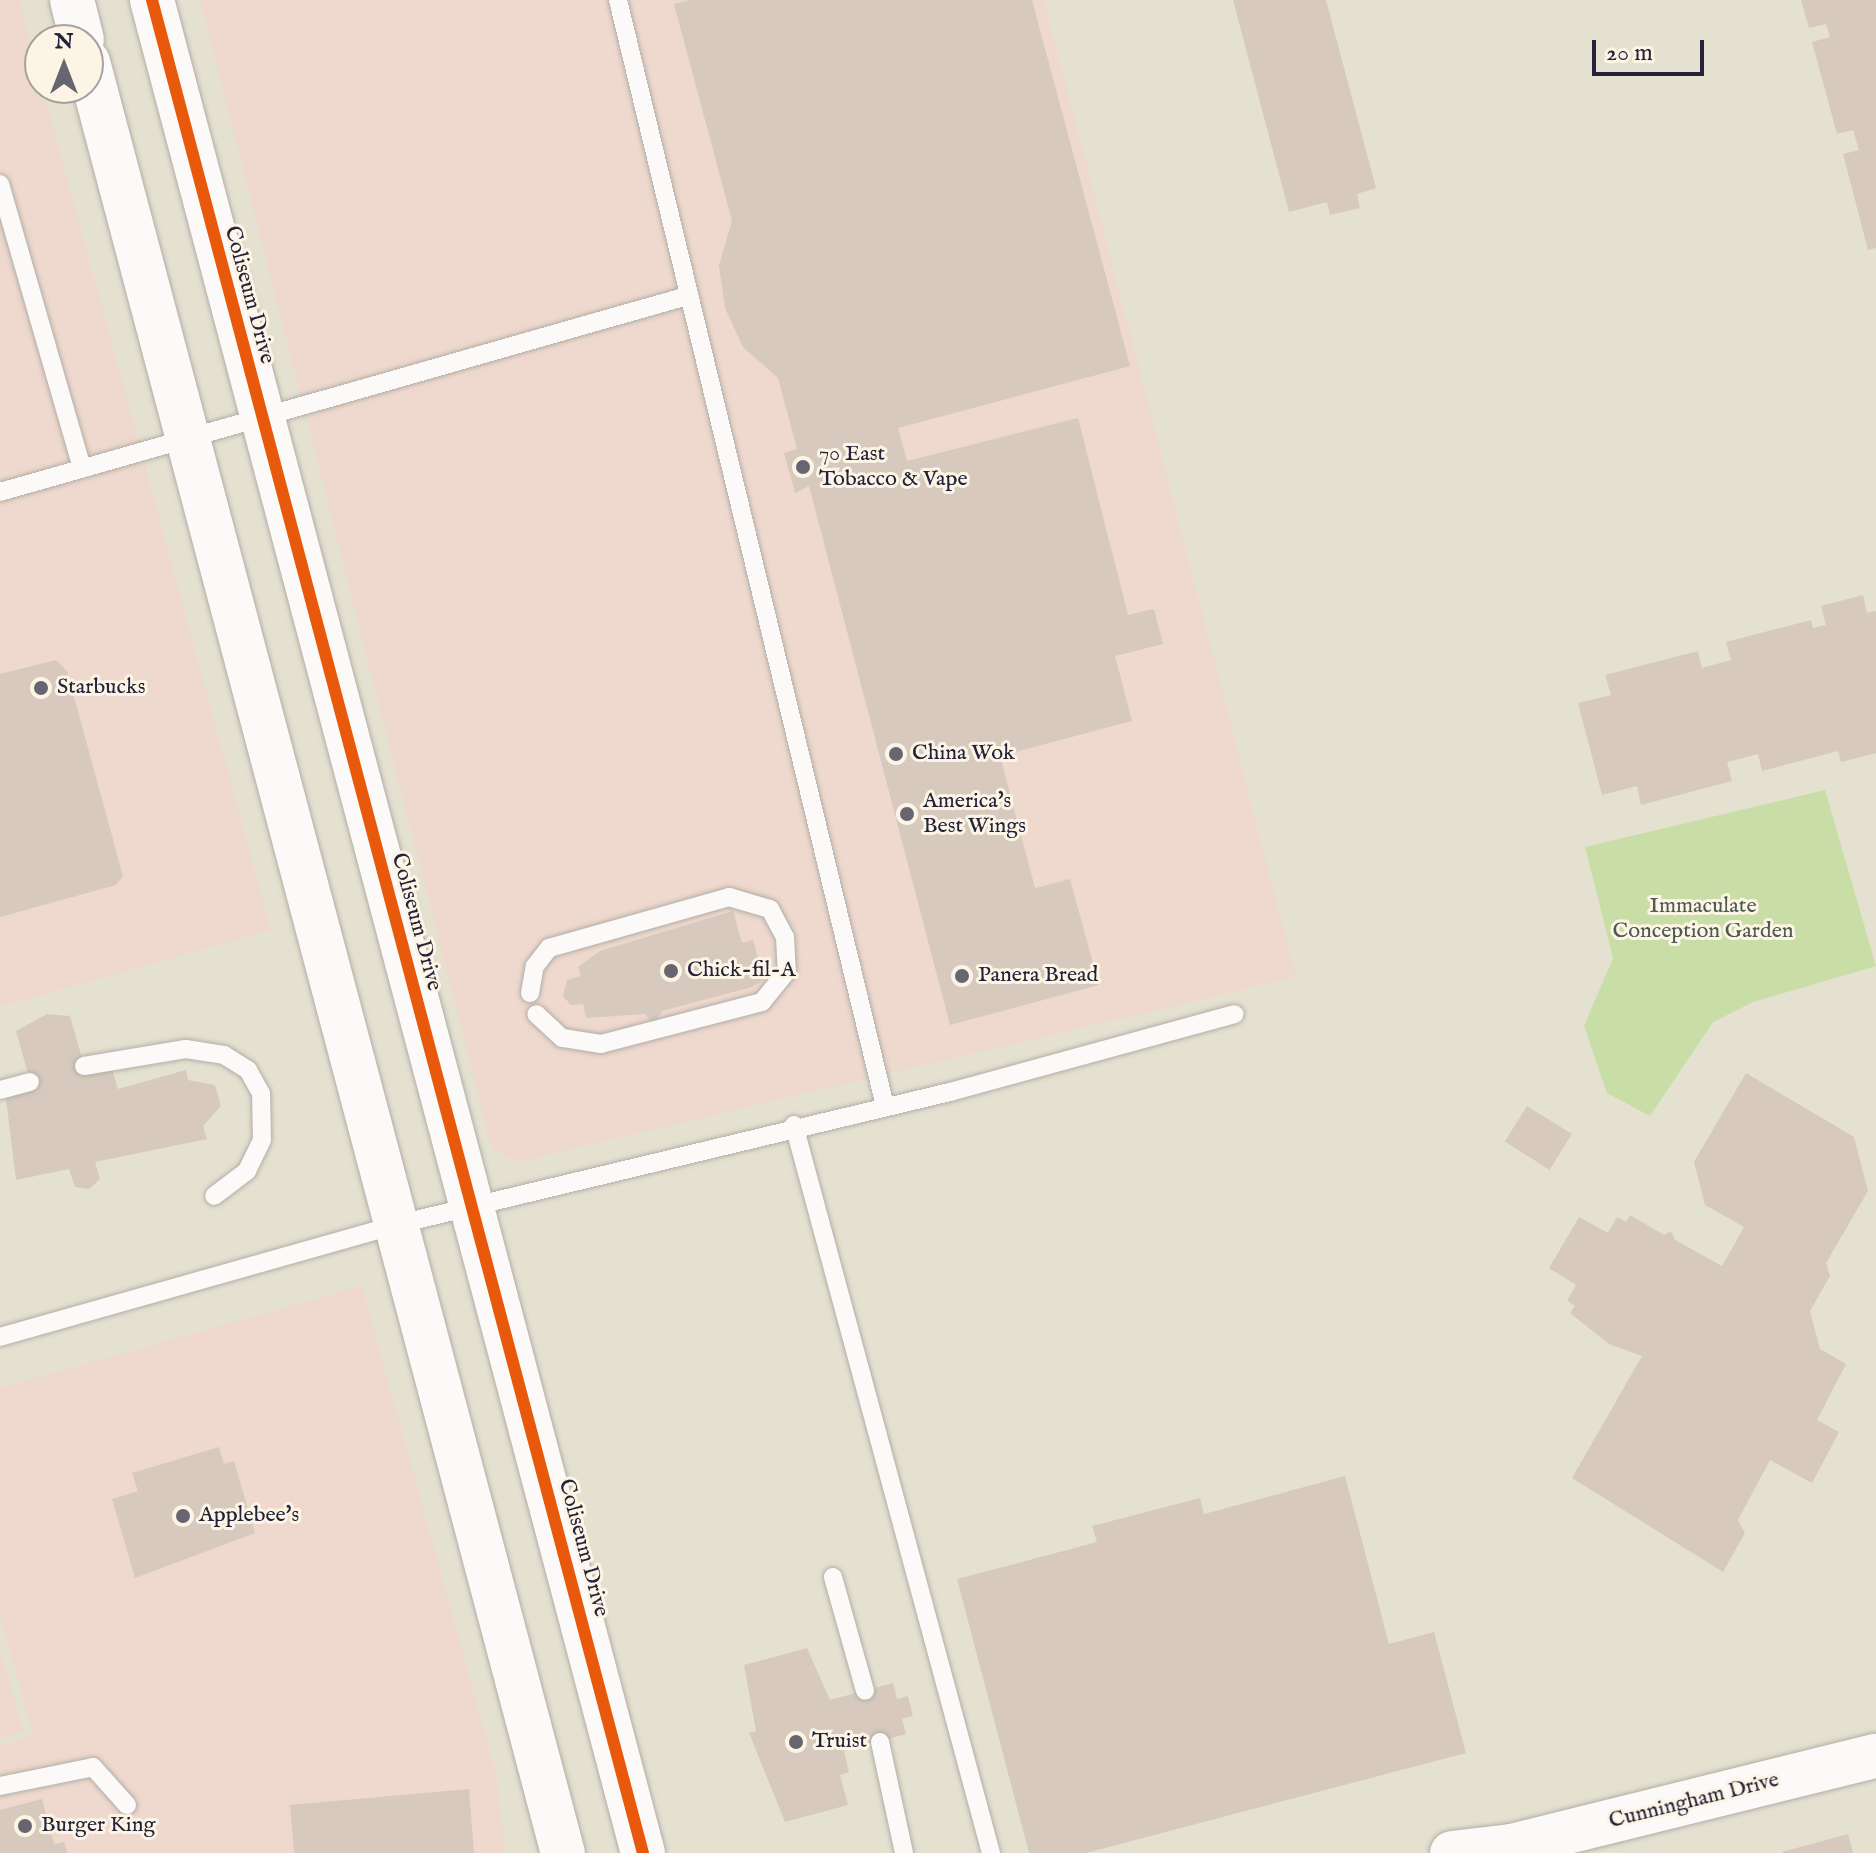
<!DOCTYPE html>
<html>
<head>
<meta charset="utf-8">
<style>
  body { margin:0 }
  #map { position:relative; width:1876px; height:1853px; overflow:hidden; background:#e5e1d1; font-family:"IM FELL English",serif }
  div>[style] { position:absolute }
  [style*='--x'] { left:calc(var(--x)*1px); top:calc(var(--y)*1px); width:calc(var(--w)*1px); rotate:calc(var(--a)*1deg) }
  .built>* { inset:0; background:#efd8cd }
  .green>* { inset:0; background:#c9dda6 }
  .building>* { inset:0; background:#d7c9bd; transform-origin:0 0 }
  .roads { filter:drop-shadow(0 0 2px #b1aea7) drop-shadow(0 0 2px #b1aea7) }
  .service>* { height:18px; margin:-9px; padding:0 9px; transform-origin:9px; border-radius:9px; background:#fbfaf8 }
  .tertiary>* { height:44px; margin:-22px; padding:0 22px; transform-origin:22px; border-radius:22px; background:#fbfaf8 }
  .secondary>* { height:44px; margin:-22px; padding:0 22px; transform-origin:22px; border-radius:22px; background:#fbfaf8 }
  .cycleway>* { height:12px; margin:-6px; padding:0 6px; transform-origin:6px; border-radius:6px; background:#e8590c }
  .dots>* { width:22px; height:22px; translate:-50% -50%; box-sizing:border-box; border:4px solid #fcf5e5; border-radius:50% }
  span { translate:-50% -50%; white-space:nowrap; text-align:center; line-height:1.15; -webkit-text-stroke:6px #fcf5e5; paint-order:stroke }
  .street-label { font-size:22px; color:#22223b }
  .poi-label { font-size:22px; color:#22223b }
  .left { translate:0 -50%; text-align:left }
  .park-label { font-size:22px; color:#4d5951 }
  .north { position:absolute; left:24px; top:24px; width:80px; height:80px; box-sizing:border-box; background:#fcf5e5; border:2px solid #a5a1a1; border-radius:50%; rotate:0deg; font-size:22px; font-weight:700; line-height:32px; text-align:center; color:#22223b }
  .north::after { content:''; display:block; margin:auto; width:28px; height:36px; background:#666570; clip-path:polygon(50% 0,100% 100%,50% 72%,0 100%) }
  .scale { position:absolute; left:1592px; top:40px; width:112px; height:36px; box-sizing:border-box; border:4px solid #22223b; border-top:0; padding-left:10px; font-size:24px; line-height:28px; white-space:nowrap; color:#22223b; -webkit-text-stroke:6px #fcf5e5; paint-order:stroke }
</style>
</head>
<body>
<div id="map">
  <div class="built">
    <div style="clip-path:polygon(0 0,19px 0,271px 930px,0 1007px)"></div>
    <div style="clip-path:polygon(200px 0,1044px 0,1296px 977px,517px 1162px,492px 1149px)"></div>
    <div style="clip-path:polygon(362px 1286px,496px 1773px,505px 1853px,0 1853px,0 1746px,33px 1735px,0 1616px,0 1388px)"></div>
    <div style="clip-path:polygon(0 1650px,24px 1731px,0 1738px)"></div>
  </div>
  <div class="green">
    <div style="clip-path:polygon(1825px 790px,1876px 966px,1753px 1002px,1713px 1022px,1650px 1116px,1607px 1093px,1584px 1026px,1613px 958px,1585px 847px)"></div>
  </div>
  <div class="building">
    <div style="clip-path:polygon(690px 0,1032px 0,1130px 366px,898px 428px,907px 461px,1078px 418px,1128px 615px,1154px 609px,1163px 644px,1115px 656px,1132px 721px,1000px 756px,1035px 888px,1070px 879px,1099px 985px,950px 1025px,809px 486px,795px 493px,784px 453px,797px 449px,778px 378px,743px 347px,725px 308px,719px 265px,732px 221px,674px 4px)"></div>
    <div style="clip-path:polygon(1233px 0,1326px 0,1376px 188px,1357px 194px,1360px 208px,1330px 215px,1327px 202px,1289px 212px)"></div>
    <div style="clip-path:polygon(1801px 0,1876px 0,1876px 248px,1868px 250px,1843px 154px,1859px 150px,1853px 130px,1837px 134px,1812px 42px,1830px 37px,1826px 24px,1809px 28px)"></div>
    <div style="clip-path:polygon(1863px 595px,1867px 613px,1876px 611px,1876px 753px,1841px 762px,1838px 751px,1762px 771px,1758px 754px,1727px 762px,1732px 781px,1641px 805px,1637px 786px,1602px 795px,1578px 703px,1611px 695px,1605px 675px,1698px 651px,1702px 668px,1731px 660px,1726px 642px,1811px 620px,1813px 628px,1826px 625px,1821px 606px)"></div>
    <div style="clip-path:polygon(56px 660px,67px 671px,123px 876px,116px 885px,0 917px,0 674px)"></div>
    <div style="clip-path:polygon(733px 911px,742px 943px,753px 940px,764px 980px,752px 987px,662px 1011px,653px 1025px,645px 1014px,586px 1018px,583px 1004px,571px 1005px,563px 996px,567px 980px,581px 976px,578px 967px,600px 951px)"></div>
    <div style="clip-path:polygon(47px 1014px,70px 1016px,87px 1076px,112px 1069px,118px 1089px,186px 1070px,188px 1080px,215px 1085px,221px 1106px,203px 1126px,207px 1139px,95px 1162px,100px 1179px,89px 1189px,75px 1187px,69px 1169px,16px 1180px,6px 1099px,33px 1091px,16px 1031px)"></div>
    <div style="clip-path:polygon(1746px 1073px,1854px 1137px,1868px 1191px,1826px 1263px,1830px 1276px,1810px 1311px,1820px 1349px,1846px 1364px,1817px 1420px,1839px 1432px,1812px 1483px,1770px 1460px,1738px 1520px,1745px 1533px,1723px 1572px,1572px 1478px,1642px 1356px,1609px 1344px,1570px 1313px,1575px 1306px,1567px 1301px,1576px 1285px,1549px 1268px,1579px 1217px,1608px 1233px,1617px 1217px,1626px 1222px,1630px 1215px,1664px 1235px,1671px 1231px,1675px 1240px,1722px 1266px,1744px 1227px,1705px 1205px,1694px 1162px)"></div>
    <div style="left:1527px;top:1106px;width:53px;height:42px;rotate:32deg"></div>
    <div style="clip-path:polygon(219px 1447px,224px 1464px,234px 1461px,255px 1533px,135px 1578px,112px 1499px,138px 1491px,132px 1473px)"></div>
    <div style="clip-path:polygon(1345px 1476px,1389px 1644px,1434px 1632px,1466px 1753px,1086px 1853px,1029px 1853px,957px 1579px,1097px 1542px,1092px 1526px,1200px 1498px,1204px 1514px)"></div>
    <div style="clip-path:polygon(807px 1648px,830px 1700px,893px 1683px,897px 1699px,908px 1696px,913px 1716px,902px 1719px,906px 1734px,844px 1751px,849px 1772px,840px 1775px,848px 1805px,785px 1822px,749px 1733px,756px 1731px,744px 1665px)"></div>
    <div style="clip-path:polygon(469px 1789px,474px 1853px,294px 1853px,290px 1805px)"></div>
    <div style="clip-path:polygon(42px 1799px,54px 1844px,64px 1842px,67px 1853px,0 1853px,0 1810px)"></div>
    <div style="clip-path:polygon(1848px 1834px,1853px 1853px,1782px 1853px,1782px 1852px)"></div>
  </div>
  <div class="roads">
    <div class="service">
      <div style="--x:618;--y:0;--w:1138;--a:76.43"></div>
      <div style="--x:0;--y:184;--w:296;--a:73.9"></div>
      <div style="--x:0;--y:492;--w:714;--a:-15.92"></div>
      <div style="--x:530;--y:993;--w:27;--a:-80"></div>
      <div style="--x:535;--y:966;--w:23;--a:-52"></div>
      <div style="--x:549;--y:948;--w:187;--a:-15.8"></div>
      <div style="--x:729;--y:897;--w:43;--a:16.3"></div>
      <div style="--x:770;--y:909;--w:32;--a:62"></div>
      <div style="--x:785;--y:937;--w:34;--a:87"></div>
      <div style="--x:787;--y:971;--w:40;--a:129"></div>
      <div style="--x:762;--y:1002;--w:166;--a:165.4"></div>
      <div style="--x:601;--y:1044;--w:39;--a:-171"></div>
      <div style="--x:562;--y:1038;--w:35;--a:-137"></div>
      <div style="--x:84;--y:1066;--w:103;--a:-9.5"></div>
      <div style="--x:186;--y:1049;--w:38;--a:9"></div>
      <div style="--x:224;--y:1055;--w:28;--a:32"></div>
      <div style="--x:248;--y:1070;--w:26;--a:61"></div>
      <div style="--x:261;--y:1093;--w:47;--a:88.8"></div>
      <div style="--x:262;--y:1140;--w:34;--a:116"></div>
      <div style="--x:247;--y:1171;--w:41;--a:142.9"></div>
      <div style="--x:0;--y:1090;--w:31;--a:-15"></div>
      <div style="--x:794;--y:1125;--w:754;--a:74.86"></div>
      <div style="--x:0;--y:1337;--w:411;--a:-15.8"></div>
      <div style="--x:395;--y:1225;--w:571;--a:-13.48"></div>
      <div style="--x:950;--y:1092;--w:295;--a:-15.3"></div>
      <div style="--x:833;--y:1577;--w:118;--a:74.3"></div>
      <div style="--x:880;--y:1742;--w:114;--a:77.8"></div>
      <div style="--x:0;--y:1786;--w:95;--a:-11.5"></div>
      <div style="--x:93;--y:1767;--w:51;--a:48.2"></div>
    </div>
    <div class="tertiary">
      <div style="--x:72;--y:0;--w:41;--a:76"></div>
      <div style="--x:152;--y:0;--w:1917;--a:75.16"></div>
      <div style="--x:88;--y:62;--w:1853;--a:75.15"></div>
    </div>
    <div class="secondary">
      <div style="--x:1452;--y:1853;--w:59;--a:-6.8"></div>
      <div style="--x:1511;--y:1846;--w:376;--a:-13.9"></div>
    </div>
  </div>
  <div class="cycleway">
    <div style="--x:152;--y:0;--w:1917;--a:75.16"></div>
  </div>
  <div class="dots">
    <div style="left:803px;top:467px;background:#666570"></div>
    <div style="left:41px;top:688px;background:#666570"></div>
    <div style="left:896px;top:754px;background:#666570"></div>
    <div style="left:907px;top:814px;background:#666570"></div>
    <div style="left:671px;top:971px;background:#666570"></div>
    <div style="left:962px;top:976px;background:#666570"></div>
    <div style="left:183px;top:1516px;background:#666570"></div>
    <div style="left:796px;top:1742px;background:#666570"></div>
    <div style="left:25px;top:1826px;background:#666570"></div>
  </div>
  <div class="street-label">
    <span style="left:249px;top:295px;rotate:75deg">Coliseum Drive</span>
    <span style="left:416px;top:922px;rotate:75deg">Coliseum Drive</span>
    <span style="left:583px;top:1548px;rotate:75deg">Coliseum Drive</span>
    <span style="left:1694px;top:1801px;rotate:-14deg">Cunningham Drive</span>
  </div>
  <div class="poi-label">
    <span class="left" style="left:819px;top:467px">70 East<br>Tobacco &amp; Vape</span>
    <span class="left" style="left:57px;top:688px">Starbucks</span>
    <span class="left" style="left:912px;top:754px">China Wok</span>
    <span class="left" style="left:923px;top:814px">America's<br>Best Wings</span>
    <span class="left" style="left:687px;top:971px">Chick-fil-A</span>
    <span class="left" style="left:978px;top:976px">Panera Bread</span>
    <span class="left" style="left:199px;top:1516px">Applebee's</span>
    <span class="left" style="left:812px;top:1742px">Truist</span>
    <span class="left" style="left:41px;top:1826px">Burger King</span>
  </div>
  <div class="park-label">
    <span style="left:1703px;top:919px">Immaculate<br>Conception Garden</span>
  </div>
  <div class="north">N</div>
  <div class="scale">20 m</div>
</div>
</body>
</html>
